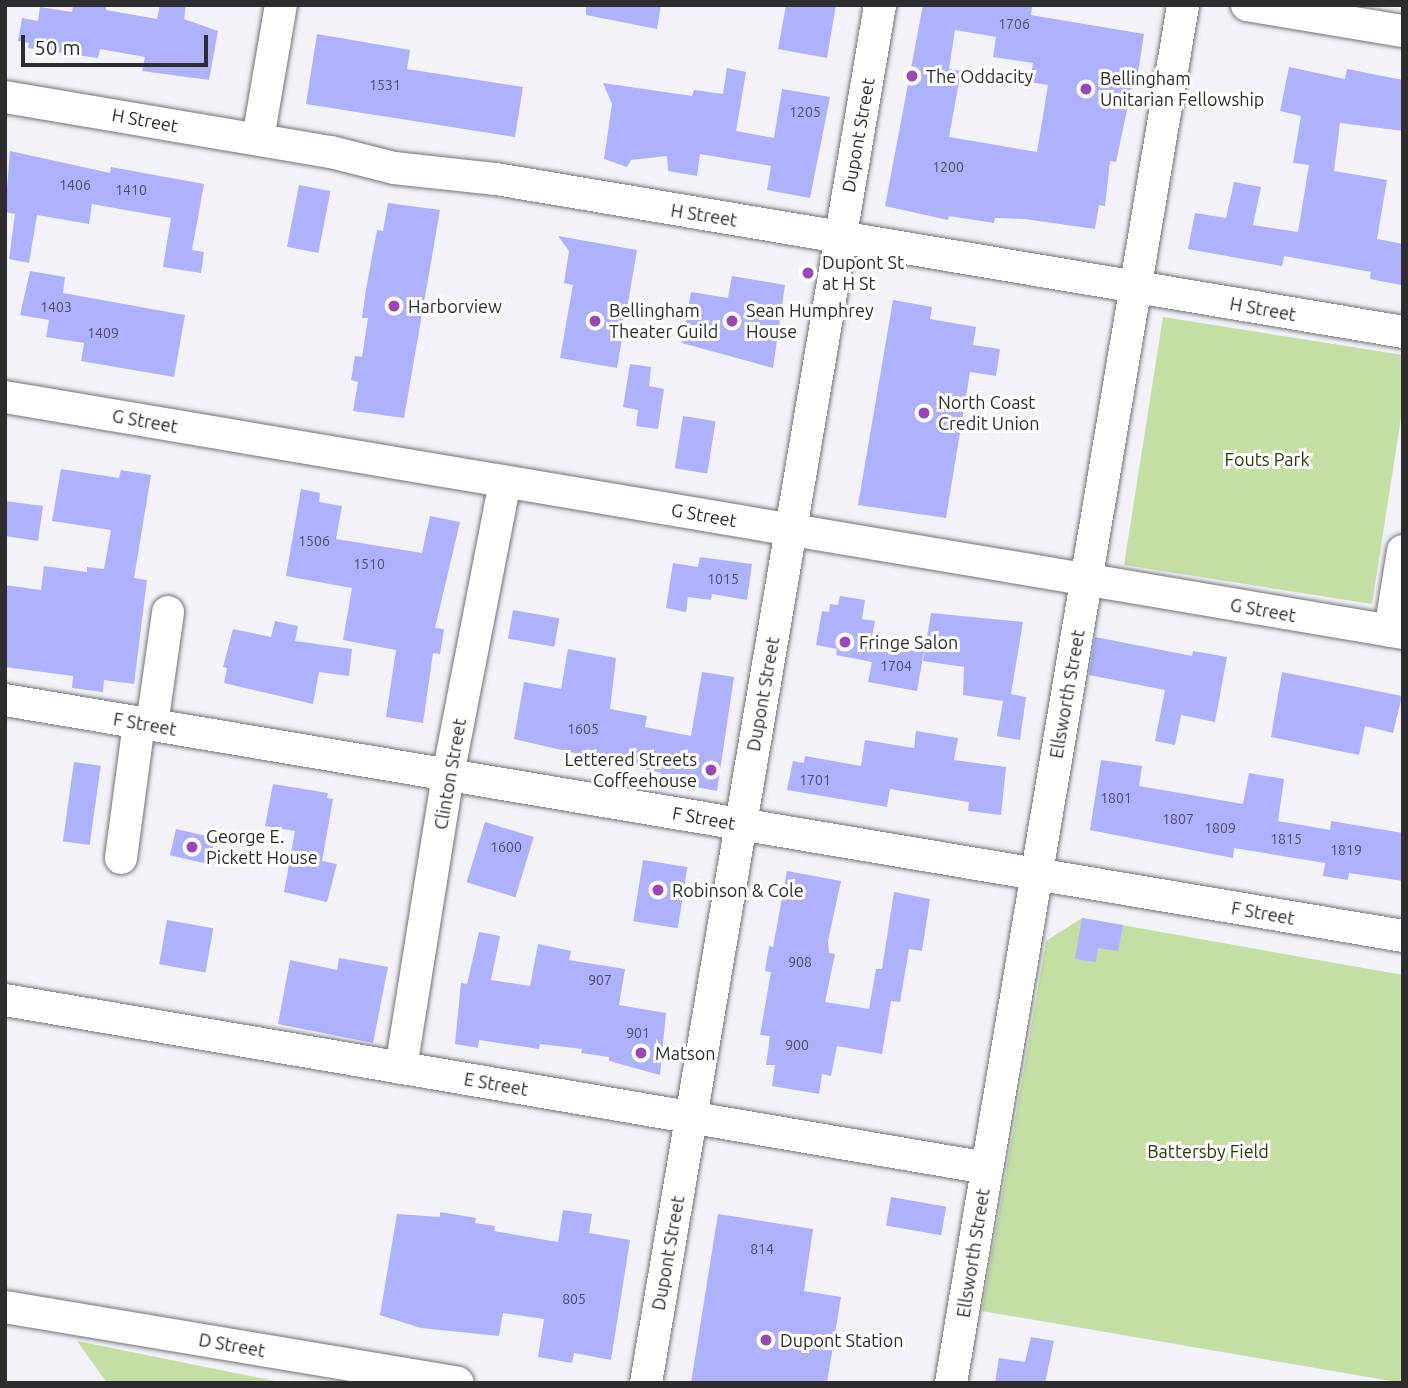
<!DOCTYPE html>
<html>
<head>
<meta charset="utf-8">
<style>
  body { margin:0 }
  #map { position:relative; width:1408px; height:1388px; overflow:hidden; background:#f2f2f8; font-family:Ubuntu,sans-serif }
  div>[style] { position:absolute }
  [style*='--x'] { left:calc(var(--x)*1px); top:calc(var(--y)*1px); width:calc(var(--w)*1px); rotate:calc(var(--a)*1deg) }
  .green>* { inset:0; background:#c3dfa4 }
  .building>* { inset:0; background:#aeb1fd; transform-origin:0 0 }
  .roads { filter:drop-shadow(0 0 2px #727377) drop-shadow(0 0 2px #727377) }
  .minor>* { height:32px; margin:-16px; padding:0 16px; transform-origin:16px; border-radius:16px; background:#fff }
  .dots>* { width:19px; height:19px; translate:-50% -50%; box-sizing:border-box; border:4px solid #fff; border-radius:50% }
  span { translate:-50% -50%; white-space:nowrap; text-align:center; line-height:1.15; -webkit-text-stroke:6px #fff; paint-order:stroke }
  .number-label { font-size:14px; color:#4d4e62 }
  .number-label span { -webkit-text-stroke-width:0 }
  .poi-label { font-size:18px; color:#2d2d2f }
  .left { translate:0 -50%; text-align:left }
  .right { translate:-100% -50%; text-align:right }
  .street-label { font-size:18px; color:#2d2d2f }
  .park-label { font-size:18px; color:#263b02 }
  .frame { position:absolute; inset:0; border:7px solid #2d2d2f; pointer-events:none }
  .scale { position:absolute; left:21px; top:35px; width:187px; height:32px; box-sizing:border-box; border:4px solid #2d2d2f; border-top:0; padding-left:9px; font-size:21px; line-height:24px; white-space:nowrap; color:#2d2d2f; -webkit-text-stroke:5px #fff; paint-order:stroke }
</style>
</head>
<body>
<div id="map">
  <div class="green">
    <div style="clip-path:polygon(1163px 317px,1403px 355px,1403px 405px,1372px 604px,1124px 565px)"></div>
    <div style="clip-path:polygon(1082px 918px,1403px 975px,1403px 1383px,982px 1311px,1046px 941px)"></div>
    <div style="clip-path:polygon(77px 1341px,285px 1383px,107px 1383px)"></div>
  </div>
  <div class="building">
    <div style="clip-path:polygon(73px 5px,106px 5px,106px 10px,157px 19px,160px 5px,186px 5px,184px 19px,218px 31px,209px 80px,142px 71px,145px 57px,100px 49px,98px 58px,28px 48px,29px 43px,18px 41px,22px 18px,38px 21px,40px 7px,72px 12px)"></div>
    <div style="clip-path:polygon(586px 5px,661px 5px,657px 29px,586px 15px)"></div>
    <div style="clip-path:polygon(786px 5px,836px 5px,827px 58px,778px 49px)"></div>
    <div style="clip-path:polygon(evenodd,923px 5px,1017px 5px,1032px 7px,1031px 15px,1144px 34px,1136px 86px,1132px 86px,1116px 162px,1110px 161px,1105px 206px,1099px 205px,1095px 229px,1025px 219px,995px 218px,994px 223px,949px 216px,948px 220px,885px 206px,923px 5px,955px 30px,996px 37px,993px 57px,1033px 63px,1030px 82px,1048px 85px,1037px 152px,949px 137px,961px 71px,949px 69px,955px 30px)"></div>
    <div style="clip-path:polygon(317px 34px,410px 50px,407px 69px,523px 87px,515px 137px,306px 104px)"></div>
    <div style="clip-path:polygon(1289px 67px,1345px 79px,1347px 69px,1403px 80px,1403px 131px,1340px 123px,1334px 171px,1387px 180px,1377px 239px,1403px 244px,1401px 285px,1370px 279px,1371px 272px,1284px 256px,1282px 266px,1188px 249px,1195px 213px,1226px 218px,1234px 182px,1261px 187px,1253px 225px,1298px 232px,1309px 165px,1293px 163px,1301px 116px,1280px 111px)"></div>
    <div style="clip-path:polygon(727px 68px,746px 72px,736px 131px,774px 138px,782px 89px,830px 97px,810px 198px,767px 190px,771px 166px,700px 154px,697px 176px,668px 171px,667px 156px,631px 160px,627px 167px,604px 159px,612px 104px,603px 83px,692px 96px,694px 90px,723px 94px)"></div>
    <div style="clip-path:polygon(10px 151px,110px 173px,111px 167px,204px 184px,192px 250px,204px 252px,201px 273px,163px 267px,171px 218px,92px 204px,89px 224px,37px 215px,29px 263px,9px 259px,15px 214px,5px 212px)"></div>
    <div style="left:299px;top:185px;width:32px;height:63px;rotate:11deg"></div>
    <div style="clip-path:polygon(388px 203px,440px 210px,404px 418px,353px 411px,358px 382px,351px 380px,355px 356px,362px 357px,368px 318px,362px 318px,366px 289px,377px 230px,383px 231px)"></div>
    <div style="clip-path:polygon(558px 236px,637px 250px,617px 368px,560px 358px,573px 285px,564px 283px,569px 251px)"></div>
    <div style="clip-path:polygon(30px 271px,65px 277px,63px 293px,185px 315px,174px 377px,81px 361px,84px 343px,46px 337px,49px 320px,20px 315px)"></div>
    <div style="clip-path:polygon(732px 276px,785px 285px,773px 368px,682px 343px,691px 292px,728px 298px)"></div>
    <div style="clip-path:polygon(893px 300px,932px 307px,930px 319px,976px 327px,973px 345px,1000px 349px,996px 376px,970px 372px,946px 518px,858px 505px)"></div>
    <div style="clip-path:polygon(630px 364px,651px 367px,649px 386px,664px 389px,658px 429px,636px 426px,638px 410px,623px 407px)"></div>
    <div style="left:683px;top:416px;width:33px;height:53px;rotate:9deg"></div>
    <div style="clip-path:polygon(61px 469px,119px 478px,121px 470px,151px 475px,134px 578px,147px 580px,134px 684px,104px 680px,103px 692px,72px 688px,73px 676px,5px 667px,5px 585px,41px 590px,44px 566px,87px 572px,87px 567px,104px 569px,111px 530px,52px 521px)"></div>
    <div style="clip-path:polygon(301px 489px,320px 493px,319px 502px,342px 506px,336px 539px,422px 553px,430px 516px,460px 522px,435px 628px,444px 629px,440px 654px,433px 653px,423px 723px,386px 717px,396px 650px,343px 640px,352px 588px,286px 576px)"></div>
    <div style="clip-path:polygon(5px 501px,43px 506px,38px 541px,5px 536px)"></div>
    <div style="clip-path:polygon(700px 557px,752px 564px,747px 600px,712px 594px,711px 600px,688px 597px,686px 612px,666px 608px,673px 563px,698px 567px)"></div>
    <div style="clip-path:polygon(840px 596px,865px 600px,862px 619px,875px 621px,871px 641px,924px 651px,917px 691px,868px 682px,872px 662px,836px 655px,837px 649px,816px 645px,822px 611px,829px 612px,830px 604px,838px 605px)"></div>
    <div style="left:513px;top:610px;width:47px;height:29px;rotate:10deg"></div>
    <div style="clip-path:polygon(931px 613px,1023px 622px,1011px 694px,1026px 697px,1020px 740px,997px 736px,1003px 701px,963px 695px,964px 667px,923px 661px)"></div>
    <div style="clip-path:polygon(275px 621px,298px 626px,295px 641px,352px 649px,349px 676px,319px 672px,313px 704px,224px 683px,227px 668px,223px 667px,233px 629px,271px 637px)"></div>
    <div style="clip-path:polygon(1095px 637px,1192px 656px,1193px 651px,1227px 657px,1215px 722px,1181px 715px,1175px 745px,1155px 741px,1165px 690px,1089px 675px)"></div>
    <div style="clip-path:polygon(568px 649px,616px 658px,610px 709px,647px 716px,645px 727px,691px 736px,702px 672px,734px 677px,717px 791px,659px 780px,661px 773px,514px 739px,524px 682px,561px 689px)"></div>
    <div style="clip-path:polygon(1282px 672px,1402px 696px,1393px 733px,1365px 726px,1359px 755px,1271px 737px)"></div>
    <div style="clip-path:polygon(916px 731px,958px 738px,954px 760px,1006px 767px,1001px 815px,968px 811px,969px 802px,890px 789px,887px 807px,787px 790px,793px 761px,804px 763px,805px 756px,861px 766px,865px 740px,914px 748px)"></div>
    <div style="clip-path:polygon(1101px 760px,1142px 766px,1139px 786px,1243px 804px,1249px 773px,1284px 779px,1278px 821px,1330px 830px,1331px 821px,1403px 833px,1403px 881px,1349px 873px,1348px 880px,1323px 876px,1325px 863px,1234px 848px,1233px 858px,1090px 830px)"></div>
    <div style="left:74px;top:762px;width:27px;height:80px;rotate:8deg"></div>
    <div style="clip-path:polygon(273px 784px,328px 793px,327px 798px,333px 799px,322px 861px,337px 864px,327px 902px,284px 892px,295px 831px,265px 826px)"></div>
    <div style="left:485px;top:822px;width:51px;height:63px;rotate:17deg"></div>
    <div style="left:176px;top:829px;width:40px;height:27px;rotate:13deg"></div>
    <div style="left:643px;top:860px;width:45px;height:62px;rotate:9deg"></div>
    <div style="clip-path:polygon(787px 871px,841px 881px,828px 941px,829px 953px,835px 954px,825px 1002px,869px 1009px,876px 969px,882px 969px,894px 892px,930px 899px,922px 951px,909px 949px,900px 1002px,891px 1001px,882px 1054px,837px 1046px,831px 1076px,822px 1074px,819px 1094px,772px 1086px,775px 1065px,766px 1065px,770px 1036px,760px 1035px,771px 972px,765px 971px,769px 946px,773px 947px)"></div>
    <div style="clip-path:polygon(1082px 918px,1123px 925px,1118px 951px,1098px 948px,1096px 962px,1075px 959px)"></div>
    <div style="left:167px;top:920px;width:47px;height:45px;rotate:10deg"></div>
    <div style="clip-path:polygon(479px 932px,500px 936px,491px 980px,530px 986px,538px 944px,571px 951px,569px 960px,625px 969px,619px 1005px,666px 1013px,660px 1075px,609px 1061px,609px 1057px,581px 1053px,582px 1049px,540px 1044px,539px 1049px,479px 1040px,478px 1048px,455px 1044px,461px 983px,467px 984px)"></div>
    <div style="clip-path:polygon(339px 958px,388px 967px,373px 1043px,278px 1024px,290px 960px,337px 970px)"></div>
    <div style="left:891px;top:1197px;width:56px;height:29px;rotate:10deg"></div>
    <div style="clip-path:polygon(563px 1210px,592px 1214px,589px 1233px,630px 1240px,611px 1360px,574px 1353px,572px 1363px,538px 1357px,544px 1319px,503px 1313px,499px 1336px,421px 1328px,380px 1315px,397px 1214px,440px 1217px,440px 1212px,476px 1218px,475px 1223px,495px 1226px,494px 1231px,558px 1242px)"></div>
    <div style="clip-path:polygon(718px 1214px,813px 1229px,804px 1291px,841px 1297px,827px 1383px,691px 1383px)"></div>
    <div style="clip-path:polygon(1031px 1337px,1054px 1341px,1045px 1383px,995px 1383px,999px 1358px,1025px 1362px)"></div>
  </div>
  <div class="roads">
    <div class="minor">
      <div style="--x:1247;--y:5;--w:158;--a:9.5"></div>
      <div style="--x:5;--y:97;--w:331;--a:9.6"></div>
      <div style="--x:331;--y:152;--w:65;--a:14.3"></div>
      <div style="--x:394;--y:168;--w:103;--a:6.2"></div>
      <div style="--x:496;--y:179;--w:920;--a:9.57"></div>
      <div style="--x:258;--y:139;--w:136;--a:-80.3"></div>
      <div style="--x:5;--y:397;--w:1418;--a:9.58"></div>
      <div style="--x:1390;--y:631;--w:81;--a:-80.8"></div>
      <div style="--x:5;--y:700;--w:1418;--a:9.58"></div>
      <div style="--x:152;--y:725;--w:114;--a:-81.9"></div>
      <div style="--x:121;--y:858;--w:136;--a:-82.4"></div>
      <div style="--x:5;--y:1000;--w:996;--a:9.71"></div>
      <div style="--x:401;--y:1068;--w:297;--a:-80.9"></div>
      <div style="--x:448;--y:775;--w:298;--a:-79"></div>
      <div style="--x:5;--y:1307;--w:459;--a:9.5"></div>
      <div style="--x:646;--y:1383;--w:1398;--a:-80.36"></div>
      <div style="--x:951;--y:1383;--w:1397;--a:-80.44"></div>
    </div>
  </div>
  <div class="dots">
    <div style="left:912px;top:76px;background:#9b48b6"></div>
    <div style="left:1086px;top:89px;background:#9b48b6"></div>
    <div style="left:808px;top:273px;background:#9b48b6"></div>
    <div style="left:394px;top:306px;background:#9b48b6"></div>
    <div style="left:595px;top:321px;background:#9b48b6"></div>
    <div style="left:732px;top:321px;background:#9b48b6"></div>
    <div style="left:924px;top:413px;background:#9b48b6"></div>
    <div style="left:845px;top:642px;background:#9b48b6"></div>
    <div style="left:711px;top:770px;background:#9b48b6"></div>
    <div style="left:192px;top:847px;background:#9b48b6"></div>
    <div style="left:658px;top:890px;background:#9b48b6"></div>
    <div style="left:641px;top:1053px;background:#9b48b6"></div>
    <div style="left:766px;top:1340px;background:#9b48b6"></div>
  </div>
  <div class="number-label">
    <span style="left:1014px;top:24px">1706</span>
    <span style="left:385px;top:85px">1531</span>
    <span style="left:805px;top:112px">1205</span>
    <span style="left:948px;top:167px">1200</span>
    <span style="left:75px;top:185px">1406</span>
    <span style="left:131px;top:190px">1410</span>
    <span style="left:56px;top:307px">1403</span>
    <span style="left:103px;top:333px">1409</span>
    <span style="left:314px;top:541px">1506</span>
    <span style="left:369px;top:564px">1510</span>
    <span style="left:723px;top:579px">1015</span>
    <span style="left:896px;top:666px">1704</span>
    <span style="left:583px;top:729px">1605</span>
    <span style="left:815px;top:780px">1701</span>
    <span style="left:1116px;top:798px">1801</span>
    <span style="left:1178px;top:819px">1807</span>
    <span style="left:1220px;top:828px">1809</span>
    <span style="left:1286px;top:839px">1815</span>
    <span style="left:506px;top:847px">1600</span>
    <span style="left:1346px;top:850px">1819</span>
    <span style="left:800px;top:962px">908</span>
    <span style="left:600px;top:980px">907</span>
    <span style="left:638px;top:1033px">901</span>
    <span style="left:797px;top:1045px">900</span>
    <span style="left:762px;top:1249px">814</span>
    <span style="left:574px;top:1299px">805</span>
  </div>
  <div class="poi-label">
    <span class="left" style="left:926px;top:76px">The Oddacity</span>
    <span class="left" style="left:1100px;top:89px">Bellingham<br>Unitarian Fellowship</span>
    <span class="left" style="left:822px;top:273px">Dupont St<br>at H St</span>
    <span class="left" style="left:408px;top:306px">Harborview</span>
    <span class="left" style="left:609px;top:321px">Bellingham<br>Theater Guild</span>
    <span class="left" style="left:746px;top:321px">Sean Humphrey<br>House</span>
    <span class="left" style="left:938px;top:413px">North Coast<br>Credit Union</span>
    <span class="left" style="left:859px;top:642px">Fringe Salon</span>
    <span class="right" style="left:697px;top:770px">Lettered Streets<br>Coffeehouse</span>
    <span class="left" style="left:206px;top:847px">George E.<br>Pickett House</span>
    <span class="left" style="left:672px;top:890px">Robinson &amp; Cole</span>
    <span class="left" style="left:655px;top:1053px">Matson</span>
    <span class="left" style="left:780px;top:1340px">Dupont Station</span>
  </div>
  <div class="street-label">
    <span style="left:145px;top:120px;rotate:10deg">H Street</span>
    <span style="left:858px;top:135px;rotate:-80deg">Dupont Street</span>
    <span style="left:704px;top:215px;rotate:9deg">H Street</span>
    <span style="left:1263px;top:309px;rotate:10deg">H Street</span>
    <span style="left:145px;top:421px;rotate:10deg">G Street</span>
    <span style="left:704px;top:515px;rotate:10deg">G Street</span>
    <span style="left:1263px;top:610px;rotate:10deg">G Street</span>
    <span style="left:763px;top:694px;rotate:-80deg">Dupont Street</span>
    <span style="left:1067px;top:694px;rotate:-80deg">Ellsworth Street</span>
    <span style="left:145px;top:724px;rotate:10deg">F Street</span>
    <span style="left:450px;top:774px;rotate:-80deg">Clinton Street</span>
    <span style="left:704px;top:818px;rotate:10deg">F Street</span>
    <span style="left:1263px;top:913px;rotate:10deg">F Street</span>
    <span style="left:496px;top:1084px;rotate:10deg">E Street</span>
    <span style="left:668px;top:1253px;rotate:-80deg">Dupont Street</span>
    <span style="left:973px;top:1253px;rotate:-81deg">Ellsworth Street</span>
    <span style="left:232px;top:1345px;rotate:10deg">D Street</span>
  </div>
  <div class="park-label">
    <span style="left:1267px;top:459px">Fouts Park</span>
    <span style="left:1208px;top:1151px">Battersby Field</span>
  </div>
  <div class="frame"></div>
  <div class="scale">50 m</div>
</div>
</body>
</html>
